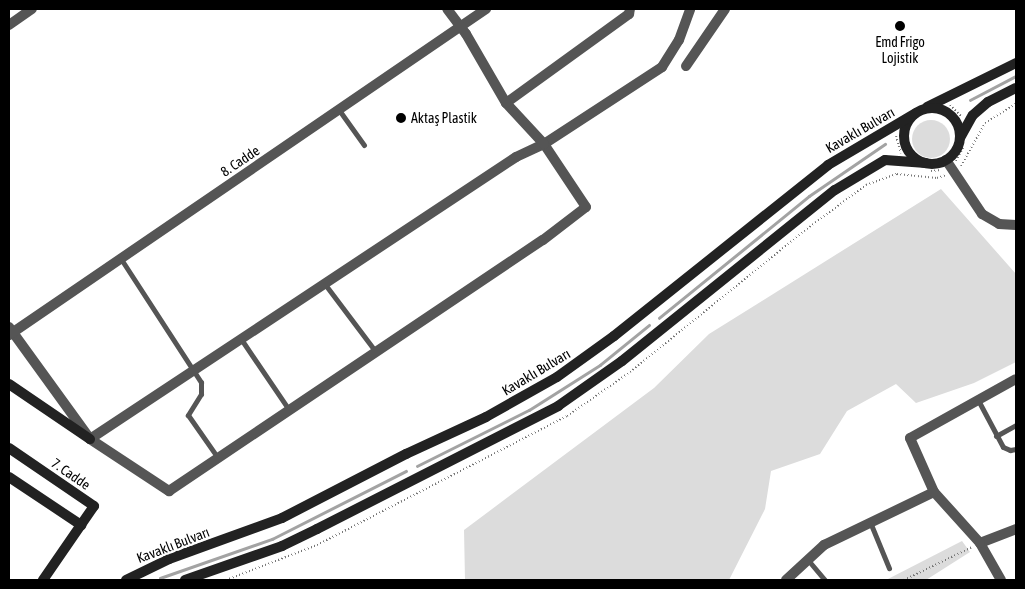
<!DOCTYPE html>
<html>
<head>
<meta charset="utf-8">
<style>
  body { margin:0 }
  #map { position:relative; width:1025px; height:589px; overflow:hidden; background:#fff; font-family:"Asap Condensed",sans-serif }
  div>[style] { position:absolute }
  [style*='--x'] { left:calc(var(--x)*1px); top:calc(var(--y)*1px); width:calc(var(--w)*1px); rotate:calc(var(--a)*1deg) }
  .green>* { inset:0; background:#dcdcdc }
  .round { border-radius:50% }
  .stream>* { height:2.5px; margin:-1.25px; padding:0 1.25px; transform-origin:1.25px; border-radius:1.25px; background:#a3a3a3 }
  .path>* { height:2px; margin-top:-1px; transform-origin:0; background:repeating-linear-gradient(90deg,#777 0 1px,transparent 0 3.5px) }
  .lane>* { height:5px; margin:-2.5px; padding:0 2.5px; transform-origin:2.5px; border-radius:2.5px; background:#555 }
  .street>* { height:10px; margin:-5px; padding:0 5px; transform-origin:5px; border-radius:5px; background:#555 }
  .secondary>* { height:10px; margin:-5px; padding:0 5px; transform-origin:5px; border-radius:5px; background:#222 }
  .secondary>.ring { margin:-5px; padding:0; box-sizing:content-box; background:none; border:10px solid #222; border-radius:50% }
  .dots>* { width:14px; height:14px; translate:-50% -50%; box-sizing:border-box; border:2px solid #fff; border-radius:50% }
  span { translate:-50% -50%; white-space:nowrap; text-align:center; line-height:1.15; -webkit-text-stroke:4.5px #fff; paint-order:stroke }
  .poi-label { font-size:14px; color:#000 }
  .left { translate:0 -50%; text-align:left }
  .street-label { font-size:14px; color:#000 }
  .frame { position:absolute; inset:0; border:10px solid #000; pointer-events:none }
</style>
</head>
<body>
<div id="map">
  <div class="green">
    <div class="round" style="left:912px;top:120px;width:38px;height:38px"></div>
    <div style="clip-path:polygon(941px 189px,1016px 274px,1016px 362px,974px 383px,916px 403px,896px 384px,847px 411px,820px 454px,771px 471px,765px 509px,729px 580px,465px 580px,464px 530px,654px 388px,709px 334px)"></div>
    <div style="clip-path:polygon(962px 541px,970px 552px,926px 580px,886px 580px)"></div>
  </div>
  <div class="stream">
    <div style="--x:970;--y:100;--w:52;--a:-27.6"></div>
    <div style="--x:659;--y:318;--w:193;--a:-39.1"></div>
    <div style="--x:809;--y:196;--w:92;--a:-34.4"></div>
    <div style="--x:417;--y:466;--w:125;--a:-26.6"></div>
    <div style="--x:529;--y:410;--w:84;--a:-32.4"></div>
    <div style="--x:600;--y:365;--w:63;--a:-39.2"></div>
    <div style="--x:160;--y:578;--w:119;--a:-19.2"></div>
    <div style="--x:272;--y:539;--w:150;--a:-26.9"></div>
  </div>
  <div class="path">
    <div style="--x:950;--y:105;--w:16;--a:45"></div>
    <div style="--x:896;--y:136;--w:18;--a:74"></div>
    <div style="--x:956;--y:161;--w:17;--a:-62"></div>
    <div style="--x:961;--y:166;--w:49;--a:-60.8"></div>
    <div style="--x:985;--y:123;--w:36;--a:-32"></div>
    <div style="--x:931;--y:171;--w:10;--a:-6"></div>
    <div style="--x:226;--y:580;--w:97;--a:-21"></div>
    <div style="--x:317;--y:545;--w:281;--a:-27.3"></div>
    <div style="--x:567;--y:416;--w:77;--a:-34.9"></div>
    <div style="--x:630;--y:372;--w:224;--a:-39"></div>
    <div style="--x:804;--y:231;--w:77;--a:-36.6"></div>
    <div style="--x:866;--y:185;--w:33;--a:-20"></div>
    <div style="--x:897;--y:174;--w:40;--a:5.7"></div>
    <div style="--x:937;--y:178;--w:9;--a:-18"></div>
    <div style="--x:904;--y:580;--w:76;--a:-25.9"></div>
  </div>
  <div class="lane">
    <div style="--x:339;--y:110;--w:43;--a:54.5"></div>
    <div style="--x:121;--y:259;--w:147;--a:57"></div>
    <div style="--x:201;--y:382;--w:12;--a:90"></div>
    <div style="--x:201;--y:394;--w:25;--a:122"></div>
    <div style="--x:188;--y:415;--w:52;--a:55.1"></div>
    <div style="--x:324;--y:283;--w:86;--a:53"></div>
    <div style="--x:241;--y:339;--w:86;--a:55.9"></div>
    <div style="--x:978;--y:400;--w:53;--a:62"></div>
    <div style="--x:1003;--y:447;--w:8;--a:23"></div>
    <div style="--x:1010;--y:450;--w:6;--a:-9"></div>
    <div style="--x:996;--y:436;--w:23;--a:-29"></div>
    <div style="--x:870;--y:522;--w:50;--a:67.6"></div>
    <div style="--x:808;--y:560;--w:26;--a:50"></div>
  </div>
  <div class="street">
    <div style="--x:9;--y:25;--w:28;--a:-35"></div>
    <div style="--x:686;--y:66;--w:69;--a:-55.6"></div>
    <div style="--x:506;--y:103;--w:152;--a:-35.9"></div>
    <div style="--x:629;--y:14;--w:5;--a:-79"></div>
    <div style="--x:946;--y:160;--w:65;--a:56.3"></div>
    <div style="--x:982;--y:214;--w:20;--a:30"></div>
    <div style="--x:999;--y:224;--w:17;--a:3"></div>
    <div style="--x:9;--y:327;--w:138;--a:54.1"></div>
    <div style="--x:90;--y:439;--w:95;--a:33.4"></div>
    <div style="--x:169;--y:491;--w:450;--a:-33.9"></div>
    <div style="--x:543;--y:240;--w:54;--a:-37.5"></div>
    <div style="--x:586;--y:207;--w:76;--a:-123.7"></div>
    <div style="--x:544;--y:144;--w:141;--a:-33.1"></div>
    <div style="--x:662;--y:67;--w:32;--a:-58"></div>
    <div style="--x:679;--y:40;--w:33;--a:-70"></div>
    <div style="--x:9;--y:335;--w:578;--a:-34.35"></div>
    <div style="--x:90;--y:439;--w:511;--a:-33.5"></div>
    <div style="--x:516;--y:157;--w:31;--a:-25"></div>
    <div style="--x:544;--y:144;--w:56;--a:-132.8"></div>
    <div style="--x:506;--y:103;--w:80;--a:-120.1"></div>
    <div style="--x:466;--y:34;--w:31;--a:-127"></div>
    <div style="--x:980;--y:543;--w:39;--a:-21"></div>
    <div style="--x:786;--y:580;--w:52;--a:-42.6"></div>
    <div style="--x:824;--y:545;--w:122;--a:-25.7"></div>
    <div style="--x:1001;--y:580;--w:43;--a:-119.6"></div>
    <div style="--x:980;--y:543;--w:69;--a:-132"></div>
    <div style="--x:934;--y:492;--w:59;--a:-114"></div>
    <div style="--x:910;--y:438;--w:121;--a:-29.1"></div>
  </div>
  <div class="secondary">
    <div style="--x:927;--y:107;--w:99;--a:-26.3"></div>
    <div class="ring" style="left:904px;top:108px;width:46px;height:46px"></div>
    <div style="--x:960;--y:138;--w:26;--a:-61"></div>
    <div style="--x:973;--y:115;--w:20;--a:-41"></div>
    <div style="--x:988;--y:102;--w:31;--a:-27"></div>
    <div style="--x:9;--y:384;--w:98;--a:34.2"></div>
    <div style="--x:9;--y:448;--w:103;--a:34.3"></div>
    <div style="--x:94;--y:506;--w:90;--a:124.6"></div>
    <div style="--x:9;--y:477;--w:87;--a:33.7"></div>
    <div style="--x:126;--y:580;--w:48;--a:-26"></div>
    <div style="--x:169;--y:559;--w:120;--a:-19.9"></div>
    <div style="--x:282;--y:518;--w:140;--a:-27.3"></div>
    <div style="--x:406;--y:454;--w:88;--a:-24.8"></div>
    <div style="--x:486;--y:417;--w:81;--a:-29.4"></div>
    <div style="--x:557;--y:377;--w:70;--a:-35.7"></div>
    <div style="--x:614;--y:336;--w:274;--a:-38.6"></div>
    <div style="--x:828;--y:165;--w:102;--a:-30.6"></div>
    <div style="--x:185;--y:580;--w:103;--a:-19.3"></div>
    <div style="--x:282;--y:546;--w:39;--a:-26"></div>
    <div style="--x:317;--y:529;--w:271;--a:-27"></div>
    <div style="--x:558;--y:406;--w:78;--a:-35.1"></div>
    <div style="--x:622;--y:361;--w:273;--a:-38.8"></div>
    <div style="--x:835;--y:190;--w:58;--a:-31"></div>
    <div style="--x:885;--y:160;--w:41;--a:4.2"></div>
  </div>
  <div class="dots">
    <div style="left:900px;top:26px;background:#000"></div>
    <div style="left:401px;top:118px;background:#000"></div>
  </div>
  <div class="poi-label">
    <span style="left:900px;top:50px">Emd Frigo<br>Lojistik</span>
    <span class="left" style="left:411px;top:118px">Aktaş Plastik</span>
  </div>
  <div class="street-label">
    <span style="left:860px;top:130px;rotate:-30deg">Kavaklı Bulvarı</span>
    <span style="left:240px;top:161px;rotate:-34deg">8. Cadde</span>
    <span style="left:536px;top:372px;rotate:-31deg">Kavaklı Bulvarı</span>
    <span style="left:71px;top:474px;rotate:35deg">7. Cadde</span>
    <span style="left:173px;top:545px;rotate:-21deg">Kavaklı Bulvarı</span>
  </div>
  <div class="frame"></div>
</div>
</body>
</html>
